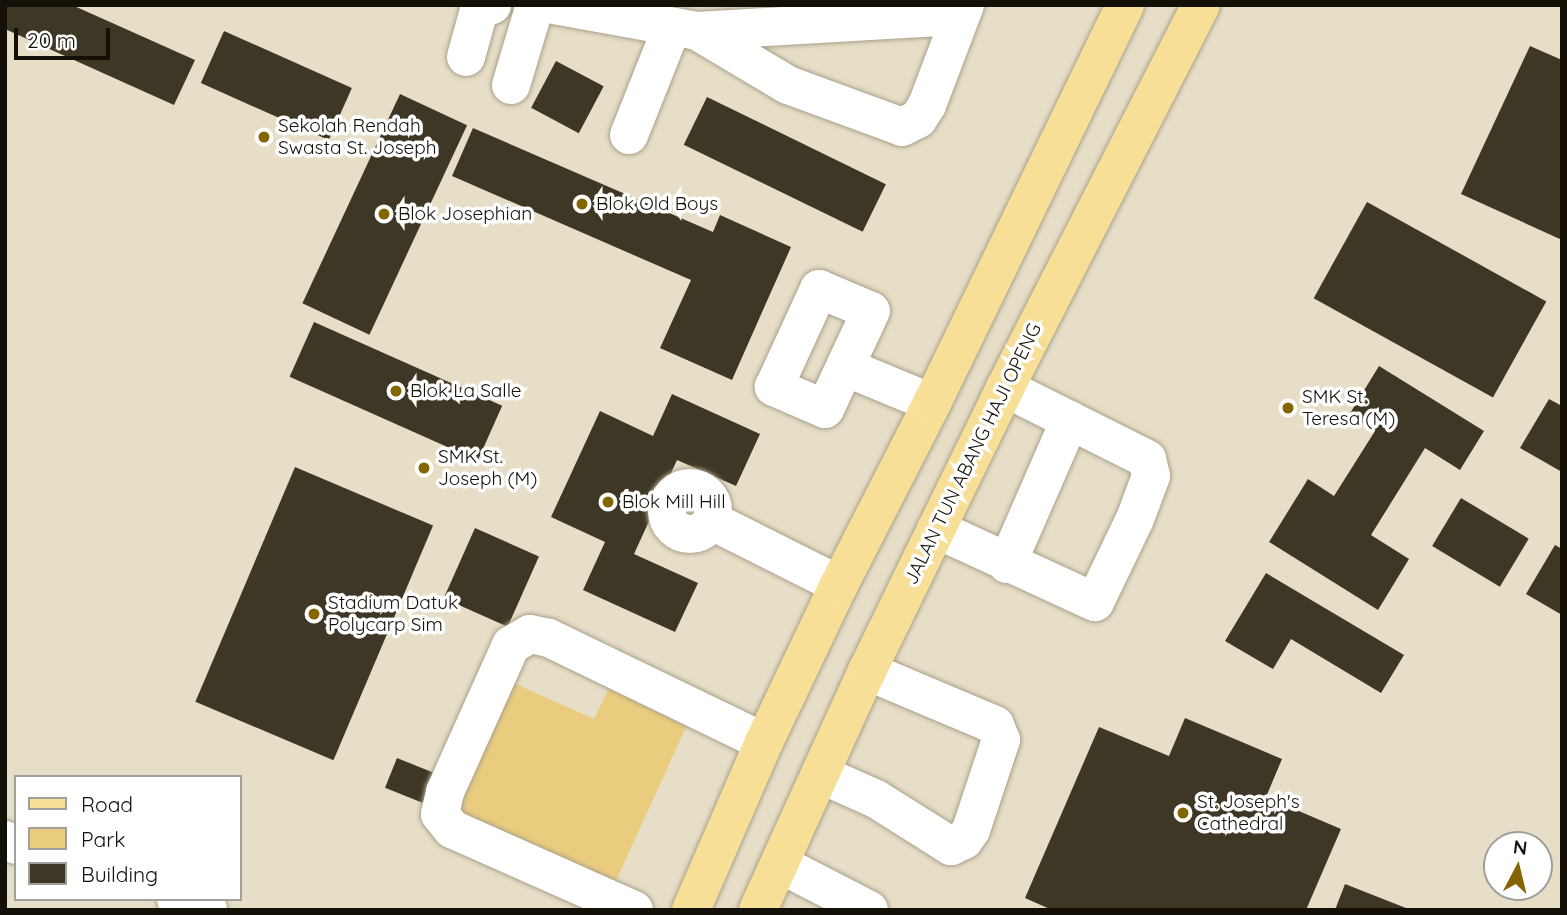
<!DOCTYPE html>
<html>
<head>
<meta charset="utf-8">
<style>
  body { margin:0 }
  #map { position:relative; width:1567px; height:915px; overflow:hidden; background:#e7dec7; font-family:Quicksand,sans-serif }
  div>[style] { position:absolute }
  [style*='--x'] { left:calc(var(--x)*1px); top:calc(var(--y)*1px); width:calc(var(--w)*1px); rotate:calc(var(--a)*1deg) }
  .green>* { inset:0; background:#eacc7f }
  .building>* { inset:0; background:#3f3725; transform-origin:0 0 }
  .roads { filter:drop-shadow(0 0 2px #a9a18b) drop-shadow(0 0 2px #a9a18b) }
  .minor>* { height:38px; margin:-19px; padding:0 19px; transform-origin:19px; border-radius:19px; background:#fff }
  .minor>.ring { margin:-19px; padding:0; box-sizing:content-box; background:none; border:38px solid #fff; border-radius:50% }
  .major>* { height:38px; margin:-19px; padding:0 19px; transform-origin:19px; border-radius:19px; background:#f8df98 }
  .dots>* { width:19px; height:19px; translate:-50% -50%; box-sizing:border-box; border:4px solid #fff; border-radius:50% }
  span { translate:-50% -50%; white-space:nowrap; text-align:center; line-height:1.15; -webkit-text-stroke:7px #fff; paint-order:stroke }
  .poi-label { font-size:19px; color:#131008 }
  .left { translate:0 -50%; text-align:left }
  .street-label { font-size:19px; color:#131008 }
  .frame { position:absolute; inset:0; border:7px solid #131008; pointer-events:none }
  .legend { position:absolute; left:14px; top:775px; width:228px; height:126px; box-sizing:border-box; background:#fff; border:2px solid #a19f9c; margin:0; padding:9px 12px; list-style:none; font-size:21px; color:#131008 }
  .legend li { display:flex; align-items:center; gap:14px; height:35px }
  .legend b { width:35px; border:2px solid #a19f9c }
  .north { position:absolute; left:1483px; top:831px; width:70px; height:70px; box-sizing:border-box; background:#fff; border:2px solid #a19f9c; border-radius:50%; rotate:7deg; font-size:19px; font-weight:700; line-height:28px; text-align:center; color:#131008 }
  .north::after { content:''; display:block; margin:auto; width:24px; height:32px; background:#846600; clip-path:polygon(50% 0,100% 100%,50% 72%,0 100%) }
  .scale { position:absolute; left:14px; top:28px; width:96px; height:32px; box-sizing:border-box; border:4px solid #131008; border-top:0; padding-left:9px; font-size:21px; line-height:24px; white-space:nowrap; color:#131008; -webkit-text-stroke:5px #fff; paint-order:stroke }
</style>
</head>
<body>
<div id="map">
  <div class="green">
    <div style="clip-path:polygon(511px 682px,594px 719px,609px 688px,688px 723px,614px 885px,452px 812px)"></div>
  </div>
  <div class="building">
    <div style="clip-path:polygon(5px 5px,72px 5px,195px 60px,174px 105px,5px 29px)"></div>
    <div style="left:224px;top:31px;width:140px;height:57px;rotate:24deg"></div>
    <div style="clip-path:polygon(1530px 46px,1562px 60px,1562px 240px,1461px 194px)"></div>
    <div style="left:556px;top:61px;width:54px;height:53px;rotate:28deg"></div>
    <div style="left:400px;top:94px;width:74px;height:231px;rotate:25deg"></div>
    <div style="left:707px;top:97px;width:199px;height:53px;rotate:26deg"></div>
    <div style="clip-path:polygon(473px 128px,713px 232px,720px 215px,791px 247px,732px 380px,660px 348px,691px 280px,452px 176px)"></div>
    <div style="left:1367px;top:202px;width:205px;height:110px;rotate:29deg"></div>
    <div style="left:314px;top:322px;width:206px;height:60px;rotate:24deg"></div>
    <div style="clip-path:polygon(1379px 366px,1484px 431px,1460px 470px,1425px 448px,1371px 535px,1409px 559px,1378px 610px,1269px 542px,1308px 479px,1334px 496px,1375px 431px,1349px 415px)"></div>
    <div style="clip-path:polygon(672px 394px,760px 434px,736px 486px,677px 460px,634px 554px,698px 583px,675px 632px,583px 590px,605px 542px,551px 517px,600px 411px,653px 436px)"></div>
    <div style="clip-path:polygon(1549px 399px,1562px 406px,1562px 472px,1520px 448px)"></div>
    <div style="left:295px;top:467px;width:150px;height:255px;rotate:23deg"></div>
    <div style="left:1461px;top:498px;width:79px;height:56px;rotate:31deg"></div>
    <div style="left:475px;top:528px;width:70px;height:77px;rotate:24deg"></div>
    <div style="clip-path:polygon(1555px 545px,1562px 549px,1562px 615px,1526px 594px)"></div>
    <div style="clip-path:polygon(1266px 573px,1404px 655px,1381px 693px,1291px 639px,1273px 669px,1225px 641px)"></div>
    <div style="clip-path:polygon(1185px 718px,1282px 759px,1266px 797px,1341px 829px,1306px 910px,1052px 910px,1025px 898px,1099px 727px,1169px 756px)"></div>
    <div style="left:397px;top:758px;width:41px;height:32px;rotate:22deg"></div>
    <div style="clip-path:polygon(1345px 884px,1411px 910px,1335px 910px)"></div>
  </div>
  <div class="roads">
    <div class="minor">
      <div style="--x:554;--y:5;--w:145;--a:10.3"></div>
      <div style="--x:697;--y:31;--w:106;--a:30.7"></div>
      <div style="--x:788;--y:85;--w:121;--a:20.2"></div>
      <div style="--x:902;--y:127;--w:18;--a:-27"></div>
      <div style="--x:918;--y:119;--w:17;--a:-57"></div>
      <div style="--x:927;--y:105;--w:107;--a:-69.2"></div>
      <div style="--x:697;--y:31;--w:264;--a:-3.3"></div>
      <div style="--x:466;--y:57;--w:49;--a:-74.5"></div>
      <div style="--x:479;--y:10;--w:14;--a:-21"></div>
      <div style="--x:511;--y:85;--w:84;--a:-73.3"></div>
      <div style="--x:629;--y:135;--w:116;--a:-68.3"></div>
      <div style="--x:819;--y:289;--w:56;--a:22.9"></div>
      <div style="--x:871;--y:311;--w:108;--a:115.1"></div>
      <div style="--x:825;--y:409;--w:56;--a:-156.7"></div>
      <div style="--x:774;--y:387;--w:108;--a:-65.3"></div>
      <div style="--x:845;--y:367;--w:94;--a:22.5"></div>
      <div class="ring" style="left:667px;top:488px;width:8px;height:8px"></div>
      <div style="--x:712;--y:521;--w:142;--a:26.7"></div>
      <div style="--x:936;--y:529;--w:175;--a:24.7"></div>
      <div style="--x:1095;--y:602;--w:92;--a:-64.3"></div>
      <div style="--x:1135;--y:519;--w:46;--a:-69.6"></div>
      <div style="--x:1151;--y:476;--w:17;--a:-103"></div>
      <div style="--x:1147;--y:459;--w:159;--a:-153.4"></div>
      <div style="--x:1007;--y:564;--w:157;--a:-66.4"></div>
      <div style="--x:820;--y:774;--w:61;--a:24.1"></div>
      <div style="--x:876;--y:799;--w:89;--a:32.1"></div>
      <div style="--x:951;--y:846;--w:14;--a:-25"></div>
      <div style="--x:964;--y:840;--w:12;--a:-55"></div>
      <div style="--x:971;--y:830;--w:95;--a:-71.6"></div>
      <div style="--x:1001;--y:740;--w:16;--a:-112"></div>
      <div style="--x:995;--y:725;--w:139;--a:-157.1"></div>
      <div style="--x:5;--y:840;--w:12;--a:24"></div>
      <div style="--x:780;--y:864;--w:100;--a:27.3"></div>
      <div style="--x:176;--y:899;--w:34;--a:19"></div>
      <div style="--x:634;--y:910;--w:199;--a:-156"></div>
      <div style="--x:452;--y:829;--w:19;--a:-129"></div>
      <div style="--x:440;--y:814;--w:23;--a:-77"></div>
      <div style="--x:445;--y:792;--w:161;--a:-65.8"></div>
      <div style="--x:511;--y:645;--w:22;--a:-30"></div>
      <div style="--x:530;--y:634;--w:19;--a:12"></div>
      <div style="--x:549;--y:638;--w:239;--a:25.8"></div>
    </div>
    <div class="major">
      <div style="--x:691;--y:910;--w:183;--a:-66.5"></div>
      <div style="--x:764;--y:742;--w:174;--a:-64.5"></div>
      <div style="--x:839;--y:585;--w:204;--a:-62.9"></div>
      <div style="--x:932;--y:403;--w:442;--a:-64.1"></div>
      <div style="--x:758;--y:910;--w:263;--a:-65.5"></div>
      <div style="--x:867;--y:671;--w:315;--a:-64"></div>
      <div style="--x:1005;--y:388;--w:430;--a:-62.9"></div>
    </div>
  </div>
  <div class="dots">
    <div style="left:264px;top:137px;background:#846600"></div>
    <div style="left:582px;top:204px;background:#846600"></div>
    <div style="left:384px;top:214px;background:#846600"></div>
    <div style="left:396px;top:391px;background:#846600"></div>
    <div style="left:1288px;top:408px;background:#846600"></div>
    <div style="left:424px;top:468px;background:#846600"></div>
    <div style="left:608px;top:502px;background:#846600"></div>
    <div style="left:314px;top:614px;background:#846600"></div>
    <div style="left:1183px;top:813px;background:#846600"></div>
  </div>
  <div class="poi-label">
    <span class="left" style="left:278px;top:137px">Sekolah Rendah<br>Swasta St. Joseph</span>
    <span class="left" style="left:596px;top:204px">Blok Old Boys</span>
    <span class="left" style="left:398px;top:214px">Blok Josephian</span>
    <span class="left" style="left:410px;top:391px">Blok La Salle</span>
    <span class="left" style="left:1302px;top:408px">SMK St.<br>Teresa (M)</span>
    <span class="left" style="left:438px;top:468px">SMK St.<br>Joseph (M)</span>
    <span class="left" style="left:622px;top:502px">Blok Mill Hill</span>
    <span class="left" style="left:328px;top:614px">Stadium Datuk<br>Polycarp Sim</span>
    <span class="left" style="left:1197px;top:813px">St. Joseph's<br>Cathedral</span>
  </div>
  <div class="street-label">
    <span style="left:973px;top:454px;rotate:-64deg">JALAN TUN ABANG HAJI OPENG</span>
  </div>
  <div class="frame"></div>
  <ul class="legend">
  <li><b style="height:9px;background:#f8df98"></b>Road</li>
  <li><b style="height:19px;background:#eacc7f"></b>Park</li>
  <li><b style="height:19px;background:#3f3725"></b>Building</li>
  </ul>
  <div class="north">N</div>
  <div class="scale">20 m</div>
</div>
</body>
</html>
